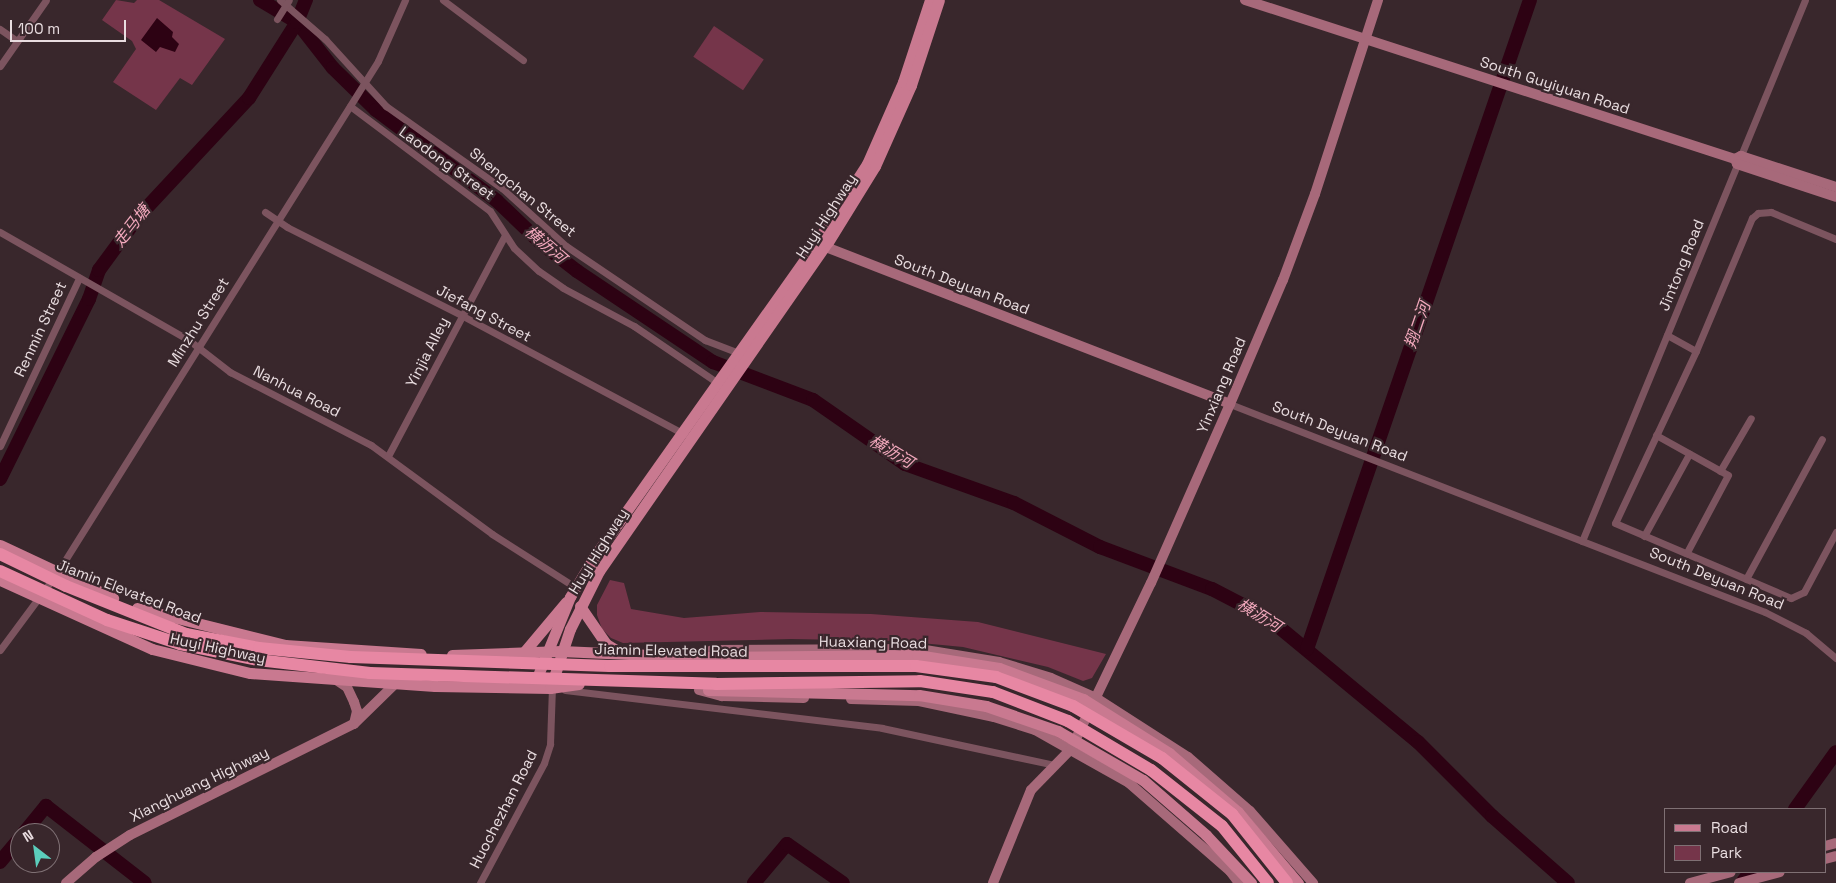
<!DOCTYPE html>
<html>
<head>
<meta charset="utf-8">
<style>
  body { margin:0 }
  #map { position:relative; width:1836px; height:883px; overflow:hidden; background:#39272c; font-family:"Space Grotesk","Noto Sans SC",sans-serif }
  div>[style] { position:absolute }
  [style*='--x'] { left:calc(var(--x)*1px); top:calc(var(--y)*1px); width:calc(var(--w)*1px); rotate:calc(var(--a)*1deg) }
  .green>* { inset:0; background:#75354a; transform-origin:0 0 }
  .water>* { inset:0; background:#2d0213 }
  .river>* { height:14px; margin:-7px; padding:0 7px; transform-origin:7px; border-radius:7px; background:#2d0213 }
  .street>* { height:7px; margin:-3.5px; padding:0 3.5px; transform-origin:3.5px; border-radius:3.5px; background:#7c545f }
  .secondary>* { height:10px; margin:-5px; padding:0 5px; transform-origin:5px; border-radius:5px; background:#a7697a }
  .primary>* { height:11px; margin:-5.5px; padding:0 5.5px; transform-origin:5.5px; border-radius:5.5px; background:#c97990 }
  .highway>* { height:12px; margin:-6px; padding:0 6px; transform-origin:6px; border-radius:6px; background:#e787a3 }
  span { translate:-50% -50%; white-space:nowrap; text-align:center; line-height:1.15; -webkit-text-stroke:4.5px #39272c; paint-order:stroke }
  .street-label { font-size:15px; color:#e9dde0 }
  .water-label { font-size:16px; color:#f3a9bd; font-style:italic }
  .legend { position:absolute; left:1664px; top:808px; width:162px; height:65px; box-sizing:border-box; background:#39272c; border:1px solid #7f7074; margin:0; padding:6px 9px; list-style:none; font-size:15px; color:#e9dde0 }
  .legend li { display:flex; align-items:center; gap:10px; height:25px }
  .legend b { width:25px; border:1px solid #7f7074 }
  .north { position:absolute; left:10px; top:823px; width:50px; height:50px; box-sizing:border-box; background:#39272c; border:1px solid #7f7074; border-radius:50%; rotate:330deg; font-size:14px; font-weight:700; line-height:20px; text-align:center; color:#e9dde0 }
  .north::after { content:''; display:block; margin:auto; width:18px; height:22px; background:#5bcebc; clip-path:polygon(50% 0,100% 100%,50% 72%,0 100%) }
  .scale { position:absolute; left:10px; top:20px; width:116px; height:22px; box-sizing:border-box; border:2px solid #e9dde0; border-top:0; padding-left:6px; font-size:15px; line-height:18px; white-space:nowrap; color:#e9dde0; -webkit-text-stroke:4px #39272c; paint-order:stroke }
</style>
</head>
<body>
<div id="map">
  <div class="green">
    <div style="clip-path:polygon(116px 0,134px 3px,137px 0,159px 0,225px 39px,192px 85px,180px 78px,156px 110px,113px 82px,136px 49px,132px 41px,102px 20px)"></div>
    <div style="left:714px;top:26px;width:60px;height:37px;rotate:34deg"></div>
    <div style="clip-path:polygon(610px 580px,624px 583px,631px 609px,684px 618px,760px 612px,871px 614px,978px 622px,1106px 654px,1092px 678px,1083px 681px,1048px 667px,963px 647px,900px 641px,791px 639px,623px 643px,611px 638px,602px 629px,597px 615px,597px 605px)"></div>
  </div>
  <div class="water">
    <div style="clip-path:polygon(157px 18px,173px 32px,172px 37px,179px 44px,175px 52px,160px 47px,156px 52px,141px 40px)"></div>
  </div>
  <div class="river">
    <div style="--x:260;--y:0;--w:43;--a:30.7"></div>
    <div style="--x:297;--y:22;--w:58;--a:52"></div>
    <div style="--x:333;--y:68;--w:60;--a:44.3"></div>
    <div style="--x:376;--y:110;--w:151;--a:36.9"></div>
    <div style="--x:497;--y:201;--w:61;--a:43.7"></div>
    <div style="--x:541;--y:243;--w:46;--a:37.9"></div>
    <div style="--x:577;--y:271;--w:164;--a:33.8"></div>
    <div style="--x:713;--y:362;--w:107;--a:20.8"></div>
    <div style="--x:813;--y:400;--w:112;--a:34.8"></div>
    <div style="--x:905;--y:464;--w:116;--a:19.7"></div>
    <div style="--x:1014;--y:503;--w:97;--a:27.1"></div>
    <div style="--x:1100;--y:547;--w:120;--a:20.6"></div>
    <div style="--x:1212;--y:589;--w:63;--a:27.4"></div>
    <div style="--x:1268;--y:618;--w:195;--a:39.6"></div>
    <div style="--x:1418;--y:742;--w:105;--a:45"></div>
    <div style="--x:1492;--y:816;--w:101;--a:41.4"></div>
    <div style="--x:0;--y:479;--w:201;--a:-63.7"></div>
    <div style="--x:89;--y:299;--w:31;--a:-71"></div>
    <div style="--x:99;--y:270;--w:66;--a:-53.7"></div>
    <div style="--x:138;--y:217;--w:163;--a:-47"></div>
    <div style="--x:249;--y:98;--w:90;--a:-57.7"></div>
    <div style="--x:297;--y:22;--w:24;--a:-68"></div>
    <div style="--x:1307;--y:649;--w:686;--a:-71.04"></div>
    <div style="--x:1795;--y:809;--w:70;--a:-54.3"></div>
    <div style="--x:24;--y:833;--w:35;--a:-51"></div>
    <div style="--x:46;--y:806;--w:125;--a:37.9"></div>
    <div style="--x:0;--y:862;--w:31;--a:-50"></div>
    <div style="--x:754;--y:883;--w:51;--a:-49.8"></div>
    <div style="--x:787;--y:844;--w:68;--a:34.9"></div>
    <div style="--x:1742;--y:883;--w:14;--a:-54"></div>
  </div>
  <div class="street">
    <div style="--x:280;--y:0;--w:60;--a:40.9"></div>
    <div style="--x:325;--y:39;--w:91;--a:47.7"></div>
    <div style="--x:386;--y:106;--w:142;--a:35.3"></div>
    <div style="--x:502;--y:188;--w:86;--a:42.2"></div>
    <div style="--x:566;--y:246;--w:168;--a:34.1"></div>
    <div style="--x:705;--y:340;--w:39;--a:21"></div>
    <div style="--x:443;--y:0;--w:100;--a:36.9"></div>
    <div style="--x:277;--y:19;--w:22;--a:-58"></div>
    <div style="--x:0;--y:29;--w:21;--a:35"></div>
    <div style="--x:0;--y:66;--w:80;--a:-55.1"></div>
    <div style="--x:350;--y:106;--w:175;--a:36.9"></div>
    <div style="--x:490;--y:211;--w:44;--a:57"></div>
    <div style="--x:514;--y:248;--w:34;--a:43"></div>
    <div style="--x:539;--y:271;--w:29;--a:35"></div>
    <div style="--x:563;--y:288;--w:81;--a:28.2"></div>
    <div style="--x:634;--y:326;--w:102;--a:34.2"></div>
    <div style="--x:265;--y:212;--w:27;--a:34"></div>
    <div style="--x:287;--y:227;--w:195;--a:26.8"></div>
    <div style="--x:461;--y:315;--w:253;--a:28.1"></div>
    <div style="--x:0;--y:232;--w:219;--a:29.8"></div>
    <div style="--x:190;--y:341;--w:51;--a:37.8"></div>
    <div style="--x:230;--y:372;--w:159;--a:27.4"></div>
    <div style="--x:371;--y:445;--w:150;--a:36.3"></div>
    <div style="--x:492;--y:534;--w:98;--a:32.6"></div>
    <div style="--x:1667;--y:335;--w:33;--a:29"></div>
    <div style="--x:1696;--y:351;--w:190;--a:115.2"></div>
    <div style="--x:1615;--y:523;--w:191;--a:23.1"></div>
    <div style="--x:1791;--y:598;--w:14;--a:-25"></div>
    <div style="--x:1804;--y:592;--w:68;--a:-61.9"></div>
    <div style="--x:1696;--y:351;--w:144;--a:-67.2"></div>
    <div style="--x:1752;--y:218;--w:8;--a:-40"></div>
    <div style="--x:1758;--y:213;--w:13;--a:-4"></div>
    <div style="--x:1771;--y:212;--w:70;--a:22.6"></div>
    <div style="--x:1230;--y:404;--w:574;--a:21.25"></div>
    <div style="--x:1765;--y:612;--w:46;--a:27.1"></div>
    <div style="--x:1806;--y:633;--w:39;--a:40"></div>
    <div style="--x:1656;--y:435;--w:82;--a:29.1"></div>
    <div style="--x:1728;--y:475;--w:89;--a:118"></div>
    <div style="--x:0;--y:446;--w:186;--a:-64.8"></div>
    <div style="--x:388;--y:456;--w:250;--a:-62.1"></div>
    <div style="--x:1720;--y:471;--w:61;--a:-59.7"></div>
    <div style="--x:1644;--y:536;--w:94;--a:-61.2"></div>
    <div style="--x:1582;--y:541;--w:585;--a:-67.6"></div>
    <div style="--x:1746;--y:579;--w:159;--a:-61.5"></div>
    <div style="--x:0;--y:650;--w:96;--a:-53.5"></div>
    <div style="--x:57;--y:573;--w:604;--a:-57.91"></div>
    <div style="--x:378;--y:61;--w:67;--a:-66.1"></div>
    <div style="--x:565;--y:690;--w:319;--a:6.8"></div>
    <div style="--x:882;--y:728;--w:176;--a:12.1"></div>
    <div style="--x:480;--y:883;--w:136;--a:-61.9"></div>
    <div style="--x:544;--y:763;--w:20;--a:-72"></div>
    <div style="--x:550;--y:744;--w:56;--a:-88"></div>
  </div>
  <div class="secondary">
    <div style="--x:1245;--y:0;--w:515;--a:17.98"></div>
    <div style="--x:1735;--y:159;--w:7;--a:-27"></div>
    <div style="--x:1741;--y:156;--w:100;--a:18.1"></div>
    <div style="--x:1735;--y:159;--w:5;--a:68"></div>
    <div style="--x:1737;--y:164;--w:104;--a:18.4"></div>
    <div style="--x:818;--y:244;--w:442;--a:21.2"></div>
    <div style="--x:698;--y:656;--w:16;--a:-22"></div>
    <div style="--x:713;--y:650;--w:206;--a:-0.3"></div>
    <div style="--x:919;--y:649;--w:81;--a:9.2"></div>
    <div style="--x:999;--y:662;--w:54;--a:17.1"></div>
    <div style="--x:1051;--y:678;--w:49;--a:24"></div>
    <div style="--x:1096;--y:698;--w:109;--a:32.7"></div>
    <div style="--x:1188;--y:757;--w:82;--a:41.1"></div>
    <div style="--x:1250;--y:811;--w:96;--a:48.8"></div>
    <div style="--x:335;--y:679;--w:14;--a:34"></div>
    <div style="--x:347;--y:687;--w:17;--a:65"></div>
    <div style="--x:354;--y:702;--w:9;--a:72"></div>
    <div style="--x:357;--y:711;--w:13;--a:103"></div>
    <div style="--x:354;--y:724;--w:59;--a:-44.3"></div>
    <div style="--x:699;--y:690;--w:24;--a:15"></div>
    <div style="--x:722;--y:696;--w:82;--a:1.4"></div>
    <div style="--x:851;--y:699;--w:68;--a:1.7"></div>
    <div style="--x:919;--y:701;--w:77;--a:12"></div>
    <div style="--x:994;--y:717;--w:43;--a:17.6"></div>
    <div style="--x:1035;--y:730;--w:108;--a:29.4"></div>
    <div style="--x:1129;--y:783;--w:134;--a:41.1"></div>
    <div style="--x:1230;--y:871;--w:15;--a:53"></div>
    <div style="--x:1825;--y:846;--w:11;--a:-15"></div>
    <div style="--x:1825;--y:859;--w:11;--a:-15"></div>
    <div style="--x:66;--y:883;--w:40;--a:-41"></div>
    <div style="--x:96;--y:857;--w:40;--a:-32.9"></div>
    <div style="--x:130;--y:835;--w:250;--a:-26.4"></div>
    <div style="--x:993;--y:883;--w:100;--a:-67.8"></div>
    <div style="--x:1031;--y:790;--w:57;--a:-45.7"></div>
    <div style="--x:1071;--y:749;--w:184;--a:-64.3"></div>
    <div style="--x:1151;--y:583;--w:196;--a:-66.2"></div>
    <div style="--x:1230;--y:404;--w:135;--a:-66.9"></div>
    <div style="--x:1283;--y:280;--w:92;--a:-69.6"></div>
    <div style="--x:1315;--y:194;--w:204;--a:-72"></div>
    <div style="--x:1690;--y:883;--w:42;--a:-15"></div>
    <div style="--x:1739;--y:883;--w:42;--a:-15"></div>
  </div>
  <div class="primary">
    <div style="--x:0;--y:545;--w:125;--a:25.1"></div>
    <div style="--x:0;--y:580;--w:167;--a:24.4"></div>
    <div style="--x:152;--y:649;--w:101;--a:13.8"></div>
    <div style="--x:250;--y:673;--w:185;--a:4"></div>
    <div style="--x:435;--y:686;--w:115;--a:1"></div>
    <div style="--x:550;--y:688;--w:29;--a:-8"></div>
    <div style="--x:580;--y:606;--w:46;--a:55.6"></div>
    <div style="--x:606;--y:644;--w:17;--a:31"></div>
    <div style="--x:137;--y:608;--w:153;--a:14"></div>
    <div style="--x:285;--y:645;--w:136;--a:3.8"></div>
    <div style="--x:524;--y:652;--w:65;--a:-50"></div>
    <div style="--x:452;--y:655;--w:109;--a:-2.1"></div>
    <div style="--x:561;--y:651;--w:136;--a:2.5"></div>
    <div style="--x:697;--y:657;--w:220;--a:-0.5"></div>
    <div style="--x:917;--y:655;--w:83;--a:9"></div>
    <div style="--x:999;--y:668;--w:90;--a:20.3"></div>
    <div style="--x:1083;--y:699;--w:102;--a:32.1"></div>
    <div style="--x:1169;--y:753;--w:91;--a:40.5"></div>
    <div style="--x:1238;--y:812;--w:93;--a:49.8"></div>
    <div style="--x:534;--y:685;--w:95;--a:-67.8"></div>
    <div style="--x:570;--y:597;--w:47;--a:-59"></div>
    <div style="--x:594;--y:557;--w:385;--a:-54.7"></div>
    <div style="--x:816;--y:243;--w:94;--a:-57.2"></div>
    <div style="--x:867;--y:164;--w:90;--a:-66.3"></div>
    <div style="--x:903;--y:82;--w:86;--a:-71.8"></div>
    <div style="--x:551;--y:686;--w:60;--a:-71.6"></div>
    <div style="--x:570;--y:629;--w:65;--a:-63.4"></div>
    <div style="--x:599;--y:571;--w:401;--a:-55.2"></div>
    <div style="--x:828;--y:242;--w:89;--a:-58.3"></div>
    <div style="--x:875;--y:166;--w:89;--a:-66"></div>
    <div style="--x:911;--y:85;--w:89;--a:-71.8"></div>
    <div style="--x:708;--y:690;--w:211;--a:1.4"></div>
    <div style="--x:919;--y:695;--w:68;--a:9.3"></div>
    <div style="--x:986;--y:706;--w:76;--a:19.1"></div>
    <div style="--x:1058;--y:731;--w:98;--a:30"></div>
    <div style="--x:1143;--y:780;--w:84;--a:41.1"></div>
    <div style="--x:1206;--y:835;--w:66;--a:46.8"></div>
  </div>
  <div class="highway">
    <div style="--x:0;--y:554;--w:73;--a:25.9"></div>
    <div style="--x:66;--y:586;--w:129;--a:21.8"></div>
    <div style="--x:186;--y:634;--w:74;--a:10.9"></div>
    <div style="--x:259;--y:648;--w:92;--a:5.6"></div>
    <div style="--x:351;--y:657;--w:259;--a:2"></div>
    <div style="--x:610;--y:666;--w:306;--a:0"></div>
    <div style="--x:916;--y:666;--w:81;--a:7.8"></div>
    <div style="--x:996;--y:677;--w:82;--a:20.6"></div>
    <div style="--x:1073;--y:706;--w:103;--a:30.3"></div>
    <div style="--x:1162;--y:758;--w:90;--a:38.7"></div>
    <div style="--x:1232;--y:814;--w:88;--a:51.4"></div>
    <div style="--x:0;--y:571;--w:118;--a:24.6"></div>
    <div style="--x:107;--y:620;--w:77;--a:18.2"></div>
    <div style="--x:180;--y:644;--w:80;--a:11.6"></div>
    <div style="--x:258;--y:660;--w:113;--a:6.6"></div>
    <div style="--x:370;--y:673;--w:346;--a:1.8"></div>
    <div style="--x:716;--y:684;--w:204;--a:-0.8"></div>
    <div style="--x:920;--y:681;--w:74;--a:8.6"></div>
    <div style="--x:993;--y:692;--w:80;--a:21.1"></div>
    <div style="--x:1068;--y:721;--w:96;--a:30.6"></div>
    <div style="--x:1151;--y:770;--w:90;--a:38.3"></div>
    <div style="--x:1222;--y:826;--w:73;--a:51.1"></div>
  </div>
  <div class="street-label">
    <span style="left:1555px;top:85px;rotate:18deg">South Guyiyuan Road</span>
    <span style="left:447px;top:163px;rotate:36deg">Laodong Street</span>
    <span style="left:523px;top:192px;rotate:39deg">Shengchan Street</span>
    <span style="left:826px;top:216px;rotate:-57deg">Huyi Highway</span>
    <span style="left:1681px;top:265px;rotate:-68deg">Jintong Road</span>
    <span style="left:962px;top:284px;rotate:21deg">South Deyuan Road</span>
    <span style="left:484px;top:313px;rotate:28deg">Jiefang Street</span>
    <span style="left:198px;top:322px;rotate:-58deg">Minzhu Street</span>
    <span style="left:40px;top:329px;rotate:-65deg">Renmin Street</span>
    <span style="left:427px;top:352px;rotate:-63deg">Yinjia Alley</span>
    <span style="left:1221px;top:385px;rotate:-67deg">Yinxiang Road</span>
    <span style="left:297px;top:391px;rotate:27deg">Nanhua Road</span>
    <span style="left:1340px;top:431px;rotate:21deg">South Deyuan Road</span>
    <span style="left:598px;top:551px;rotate:-58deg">Huyi Highway</span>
    <span style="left:1717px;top:578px;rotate:22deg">South Deyuan Road</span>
    <span style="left:129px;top:591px;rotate:21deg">Jiamin Elevated Road</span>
    <span style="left:873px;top:642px;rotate:1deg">Huaxiang Road</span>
    <span style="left:218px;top:648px;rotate:12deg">Huyi Highway</span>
    <span style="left:671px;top:650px;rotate:1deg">Jiamin Elevated Road</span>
    <span style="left:199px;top:784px;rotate:-26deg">Xianghuang Highway</span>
    <span style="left:503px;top:809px;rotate:-63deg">Huochezhan Road</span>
  </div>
  <div class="water-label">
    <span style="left:132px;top:226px;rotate:-52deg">走马塘</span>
    <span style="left:545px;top:245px;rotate:41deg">横沥河</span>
    <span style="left:1418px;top:325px;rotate:-71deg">翔二河</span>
    <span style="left:891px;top:452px;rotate:31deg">横沥河</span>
    <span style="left:1259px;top:616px;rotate:32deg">横沥河</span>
  </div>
  <ul class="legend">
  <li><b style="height:6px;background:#c97990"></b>Road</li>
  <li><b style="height:14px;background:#75354a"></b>Park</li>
  </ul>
  <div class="north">N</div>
  <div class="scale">100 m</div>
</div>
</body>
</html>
